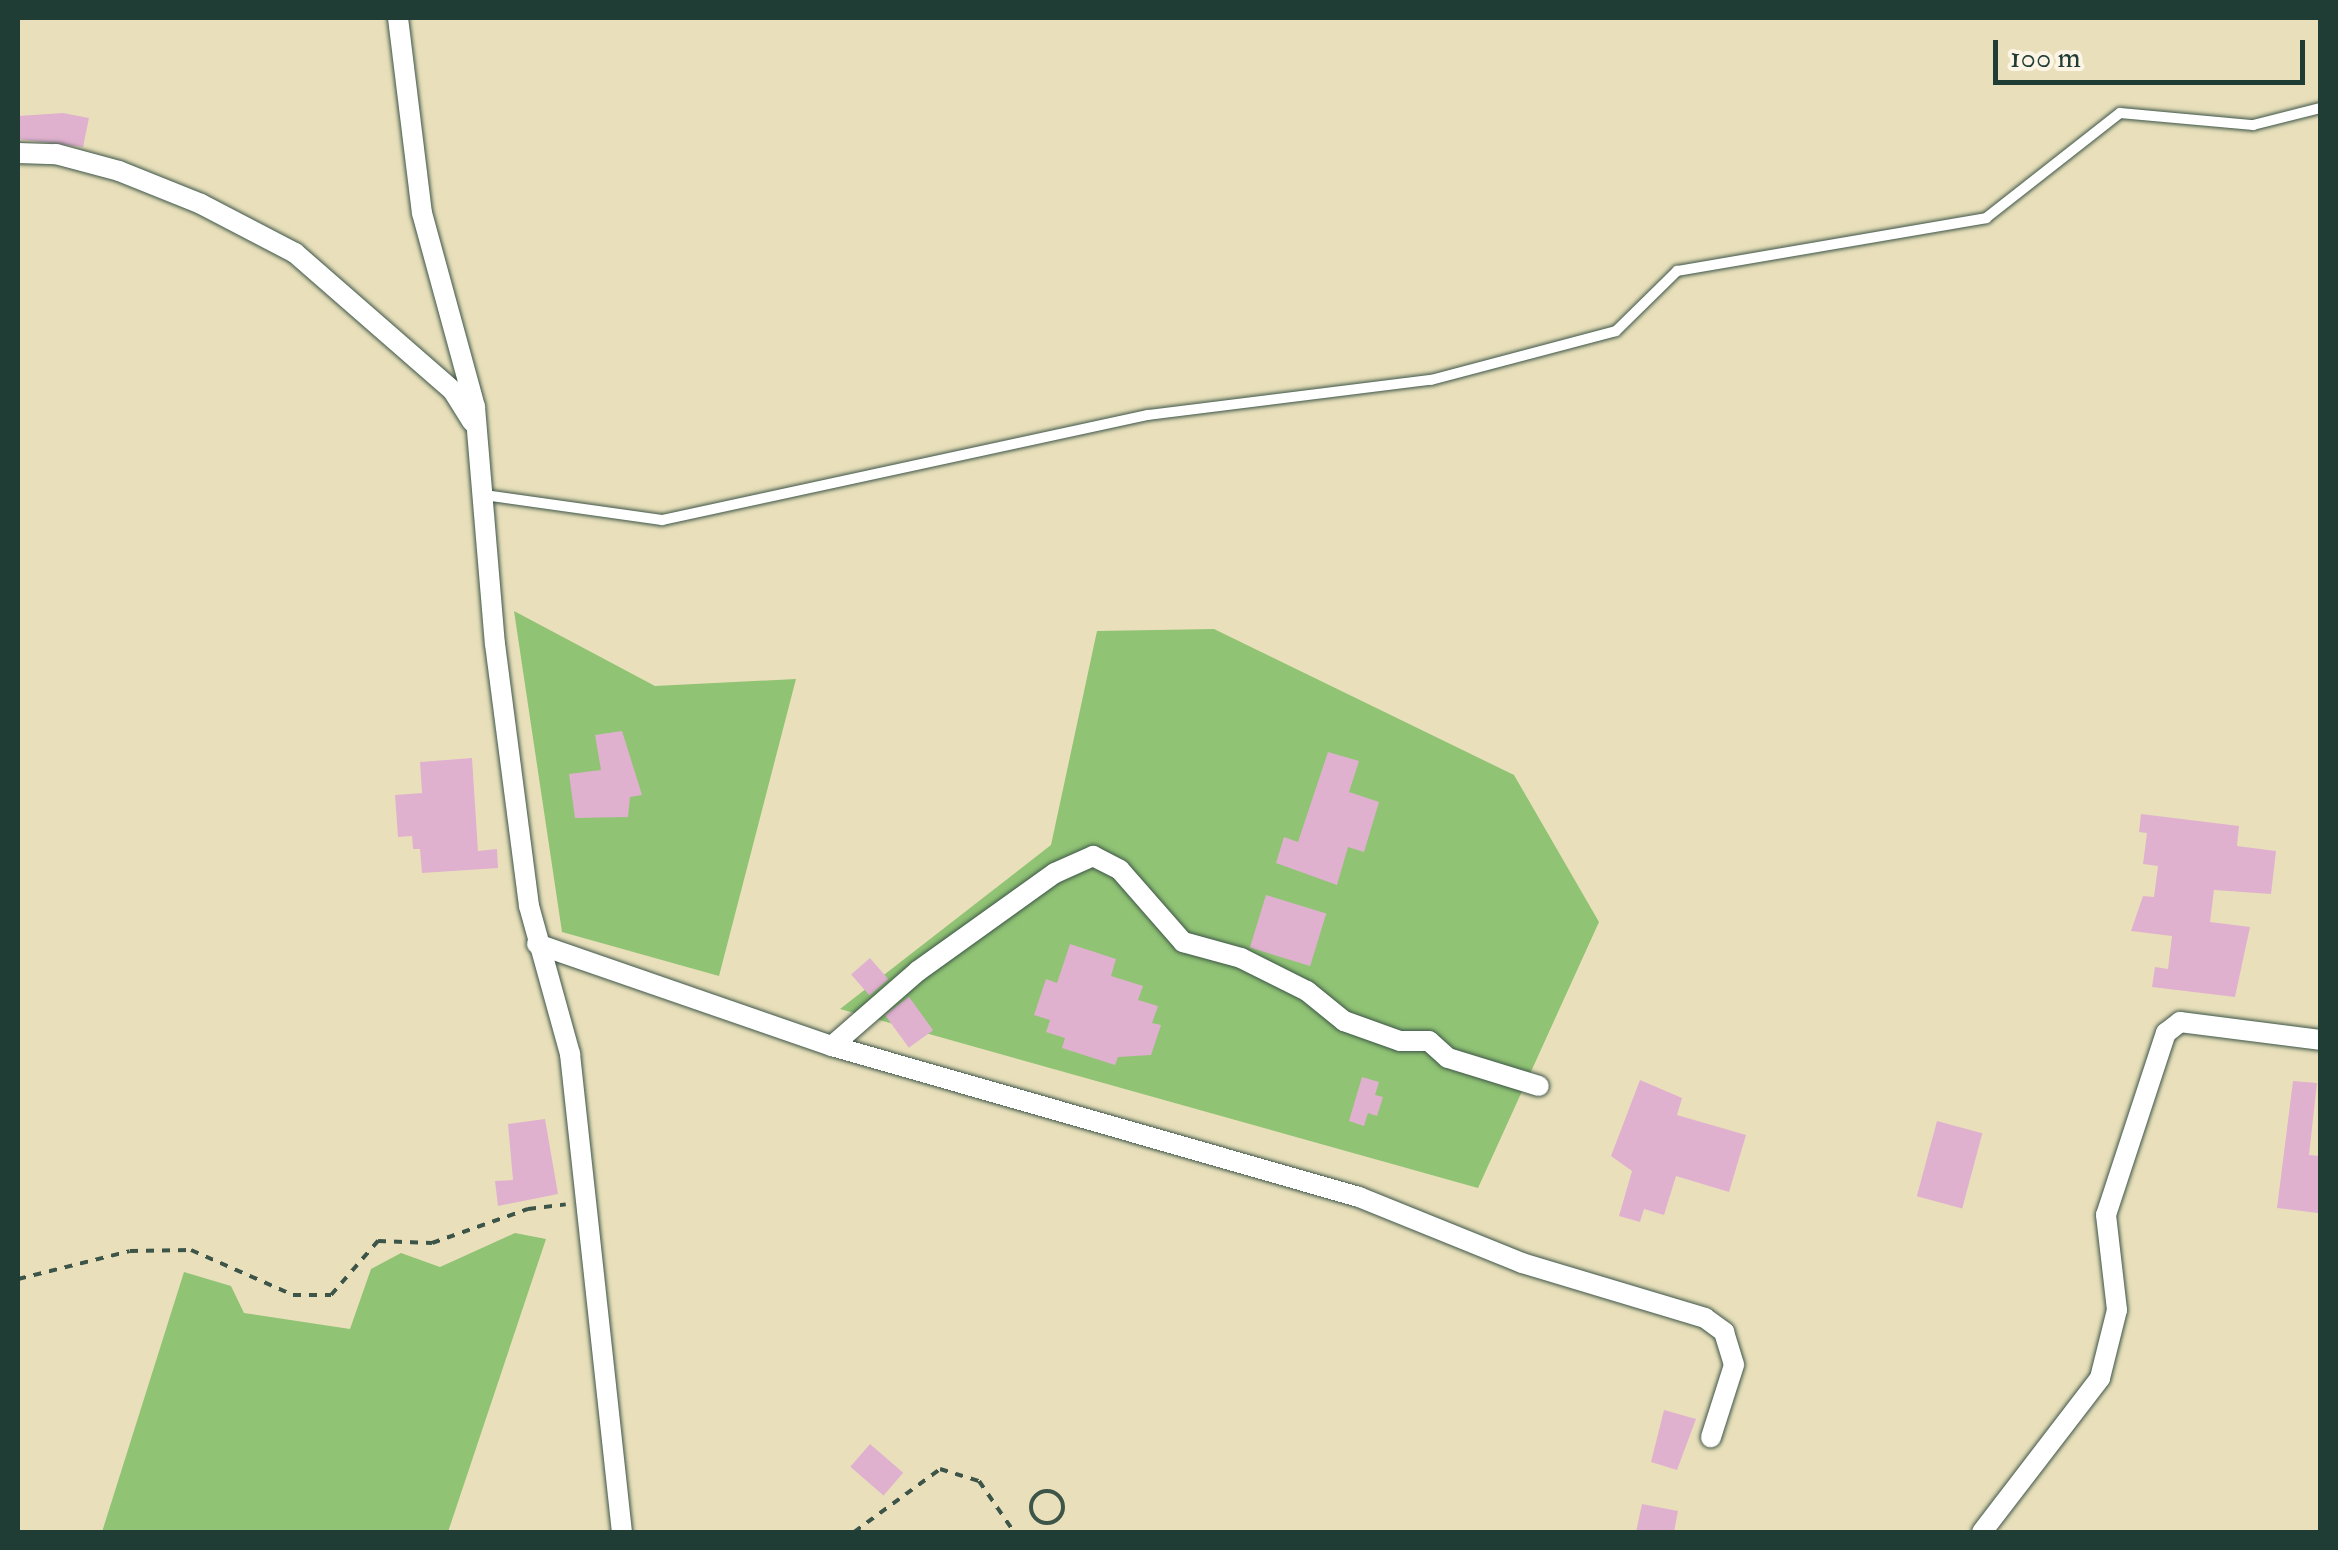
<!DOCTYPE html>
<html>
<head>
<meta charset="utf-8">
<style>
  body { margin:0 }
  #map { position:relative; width:2338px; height:1550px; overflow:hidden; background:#e9e0bb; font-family:"IM FELL Double Pica",serif }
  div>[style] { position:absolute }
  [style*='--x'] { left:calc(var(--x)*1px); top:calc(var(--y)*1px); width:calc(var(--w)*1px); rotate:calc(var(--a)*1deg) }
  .green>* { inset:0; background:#90c374 }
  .building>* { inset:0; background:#e0b1cf; transform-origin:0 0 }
  .path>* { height:4px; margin-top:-2px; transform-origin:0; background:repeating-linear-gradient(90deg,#3d5548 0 8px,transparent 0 16px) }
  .path>.ring { margin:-2px; padding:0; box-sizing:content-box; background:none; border:4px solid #3d5548; border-radius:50% }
  .roads { filter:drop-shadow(0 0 2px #3d5548) drop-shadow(0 0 2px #3d5548) }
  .lane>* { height:10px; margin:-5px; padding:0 5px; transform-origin:5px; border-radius:5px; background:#fff }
  .street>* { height:20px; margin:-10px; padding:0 10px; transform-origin:10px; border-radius:10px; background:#fff }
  span { translate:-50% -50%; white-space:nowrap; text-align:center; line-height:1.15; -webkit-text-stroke:8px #fcf5e5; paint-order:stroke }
  .frame { position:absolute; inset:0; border:20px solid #1f3d34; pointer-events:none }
  .scale { position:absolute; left:1993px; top:40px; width:312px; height:45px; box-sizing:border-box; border:5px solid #1f3d34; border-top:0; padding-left:12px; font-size:30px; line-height:35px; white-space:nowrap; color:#1f3d34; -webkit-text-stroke:8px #fcf5e5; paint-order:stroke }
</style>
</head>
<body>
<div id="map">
  <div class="green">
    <div style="clip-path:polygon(514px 611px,655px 686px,796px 679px,719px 976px,562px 932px)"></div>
    <div style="clip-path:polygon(1214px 629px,1514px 775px,1599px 922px,1478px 1188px,840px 1009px,1051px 845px,1097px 631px)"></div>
    <div style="clip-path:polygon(515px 1233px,546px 1239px,448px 1532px,102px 1532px,184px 1272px,231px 1286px,244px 1313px,350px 1329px,371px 1269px,401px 1253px,440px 1267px)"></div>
  </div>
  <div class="building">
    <div style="clip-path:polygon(63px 113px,89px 118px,83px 147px,18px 139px,18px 116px)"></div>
    <div style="clip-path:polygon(622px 731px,642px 795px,630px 797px,628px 817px,575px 818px,569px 774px,601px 770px,595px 735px)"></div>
    <div style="clip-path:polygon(1328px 752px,1359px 761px,1349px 792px,1379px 802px,1364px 852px,1348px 847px,1337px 885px,1276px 863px,1284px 837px,1298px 842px)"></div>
    <div style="clip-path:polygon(472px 758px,478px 851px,497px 849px,498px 868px,422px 873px,420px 849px,413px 849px,412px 836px,398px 837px,395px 795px,422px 793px,420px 762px)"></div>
    <div style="clip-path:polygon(2141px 814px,2239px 826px,2237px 846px,2276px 851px,2271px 894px,2214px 890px,2210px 922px,2250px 927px,2235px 997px,2152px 987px,2155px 967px,2168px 969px,2172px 936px,2131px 931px,2143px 896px,2154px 897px,2158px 866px,2143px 864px,2147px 833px,2139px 832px)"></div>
    <div style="left:1266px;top:895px;width:63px;height:55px;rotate:17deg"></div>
    <div style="clip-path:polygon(1070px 944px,1116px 959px,1111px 976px,1143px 986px,1138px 1000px,1158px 1006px,1152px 1023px,1161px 1025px,1151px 1055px,1118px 1057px,1115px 1065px,1062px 1048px,1065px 1038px,1046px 1032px,1050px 1020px,1034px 1015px,1046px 979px,1057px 983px)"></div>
    <div style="left:870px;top:958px;width:28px;height:25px;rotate:49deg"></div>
    <div style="left:909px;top:997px;width:41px;height:30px;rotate:54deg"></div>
    <div style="clip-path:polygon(1362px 1077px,1379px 1082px,1375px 1095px,1383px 1097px,1377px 1116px,1368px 1113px,1364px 1126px,1349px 1121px)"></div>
    <div style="clip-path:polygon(1640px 1080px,1682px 1098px,1677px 1115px,1746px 1135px,1729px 1192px,1676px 1176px,1664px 1215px,1644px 1209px,1640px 1222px,1619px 1216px,1632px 1171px,1611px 1156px)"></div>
    <div style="clip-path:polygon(2293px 1081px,2317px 1083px,2309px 1155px,2320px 1156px,2318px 1213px,2277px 1208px)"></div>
    <div style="clip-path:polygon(545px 1119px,558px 1194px,498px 1206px,495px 1181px,513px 1180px,508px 1124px)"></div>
    <div style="left:1937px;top:1121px;width:47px;height:78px;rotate:15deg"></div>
    <div style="clip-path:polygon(1664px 1410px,1696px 1419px,1677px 1470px,1651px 1462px)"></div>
    <div style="left:870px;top:1444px;width:44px;height:30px;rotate:41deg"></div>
    <div style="clip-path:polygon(1642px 1504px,1678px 1511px,1674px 1532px,1636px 1532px)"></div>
  </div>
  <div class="path">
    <div style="--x:18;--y:1279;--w:115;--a:-14"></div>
    <div style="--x:130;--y:1251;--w:61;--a:-0.9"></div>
    <div style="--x:191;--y:1250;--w:111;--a:23.8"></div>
    <div style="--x:293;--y:1295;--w:38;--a:0"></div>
    <div style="--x:331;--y:1295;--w:72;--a:-49"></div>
    <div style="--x:378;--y:1241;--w:54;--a:2.1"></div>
    <div style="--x:432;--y:1243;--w:102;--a:-19.5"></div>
    <div style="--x:528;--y:1209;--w:38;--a:-7"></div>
    <div class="ring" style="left:1031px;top:1491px;width:28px;height:28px"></div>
    <div style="--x:854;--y:1532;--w:107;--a:-36.2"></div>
    <div style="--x:940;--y:1469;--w:41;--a:17.1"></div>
    <div style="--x:979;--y:1481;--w:62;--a:55.5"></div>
  </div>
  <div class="roads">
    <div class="lane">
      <div style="--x:484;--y:495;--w:180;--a:8"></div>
      <div style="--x:662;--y:520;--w:497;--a:-12.2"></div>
      <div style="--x:1148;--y:415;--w:285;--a:-7.1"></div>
      <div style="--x:1431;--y:380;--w:191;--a:-14.8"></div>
      <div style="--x:1616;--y:331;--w:86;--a:-44.5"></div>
      <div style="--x:1677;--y:271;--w:314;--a:-9.7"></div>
      <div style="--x:1986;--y:218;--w:170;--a:-38.1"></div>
      <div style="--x:2120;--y:113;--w:134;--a:5.2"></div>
      <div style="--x:2253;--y:125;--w:69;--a:-14.2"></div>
    </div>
    <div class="street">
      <div style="--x:398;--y:18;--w:196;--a:83"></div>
      <div style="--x:422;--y:213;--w:201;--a:74.7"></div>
      <div style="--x:475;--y:407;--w:238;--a:85.2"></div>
      <div style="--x:495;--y:644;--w:264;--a:82.6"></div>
      <div style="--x:529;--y:906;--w:154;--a:74.5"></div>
      <div style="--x:570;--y:1054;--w:481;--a:83.8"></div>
      <div style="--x:18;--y:153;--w:38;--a:2"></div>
      <div style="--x:56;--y:154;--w:65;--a:15.1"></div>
      <div style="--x:119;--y:171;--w:88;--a:21.9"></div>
      <div style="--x:201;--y:204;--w:106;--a:27.5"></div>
      <div style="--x:295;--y:253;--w:210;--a:41.1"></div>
      <div style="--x:453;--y:391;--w:36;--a:58"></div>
      <div style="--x:537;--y:944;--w:312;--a:19.1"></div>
      <div style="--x:832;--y:1046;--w:548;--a:15.99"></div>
      <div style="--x:1359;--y:1197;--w:176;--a:22"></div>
      <div style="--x:1522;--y:1263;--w:191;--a:16.7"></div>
      <div style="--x:1705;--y:1318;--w:24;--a:36"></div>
      <div style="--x:1724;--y:1332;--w:34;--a:73"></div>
      <div style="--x:1734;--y:1365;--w:76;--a:107.7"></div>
      <div style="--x:832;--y:1046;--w:114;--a:-41.1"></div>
      <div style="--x:918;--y:971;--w:168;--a:-35.6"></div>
      <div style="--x:1055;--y:873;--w:42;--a:-24.1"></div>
      <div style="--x:1093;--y:856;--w:30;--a:27"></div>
      <div style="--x:1120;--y:870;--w:96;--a:48.8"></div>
      <div style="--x:1183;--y:942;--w:60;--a:15.4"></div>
      <div style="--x:1241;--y:958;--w:74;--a:26.6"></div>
      <div style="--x:1307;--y:991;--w:48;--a:39"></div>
      <div style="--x:1344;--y:1021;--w:59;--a:19.7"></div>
      <div style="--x:1400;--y:1041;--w:29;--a:0"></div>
      <div style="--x:1429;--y:1041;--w:25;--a:42"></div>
      <div style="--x:1448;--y:1058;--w:95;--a:17.1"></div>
      <div style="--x:1982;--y:1532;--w:194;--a:-52.5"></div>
      <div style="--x:2100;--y:1378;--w:70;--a:-76"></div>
      <div style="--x:2117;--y:1310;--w:96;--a:-96.6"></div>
      <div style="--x:2106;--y:1215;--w:192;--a:-71.8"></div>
      <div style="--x:2166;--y:1033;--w:18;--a:-38"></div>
      <div style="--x:2180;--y:1022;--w:141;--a:7.3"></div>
    </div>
  </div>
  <div class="frame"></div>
  <div class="scale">100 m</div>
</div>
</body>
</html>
